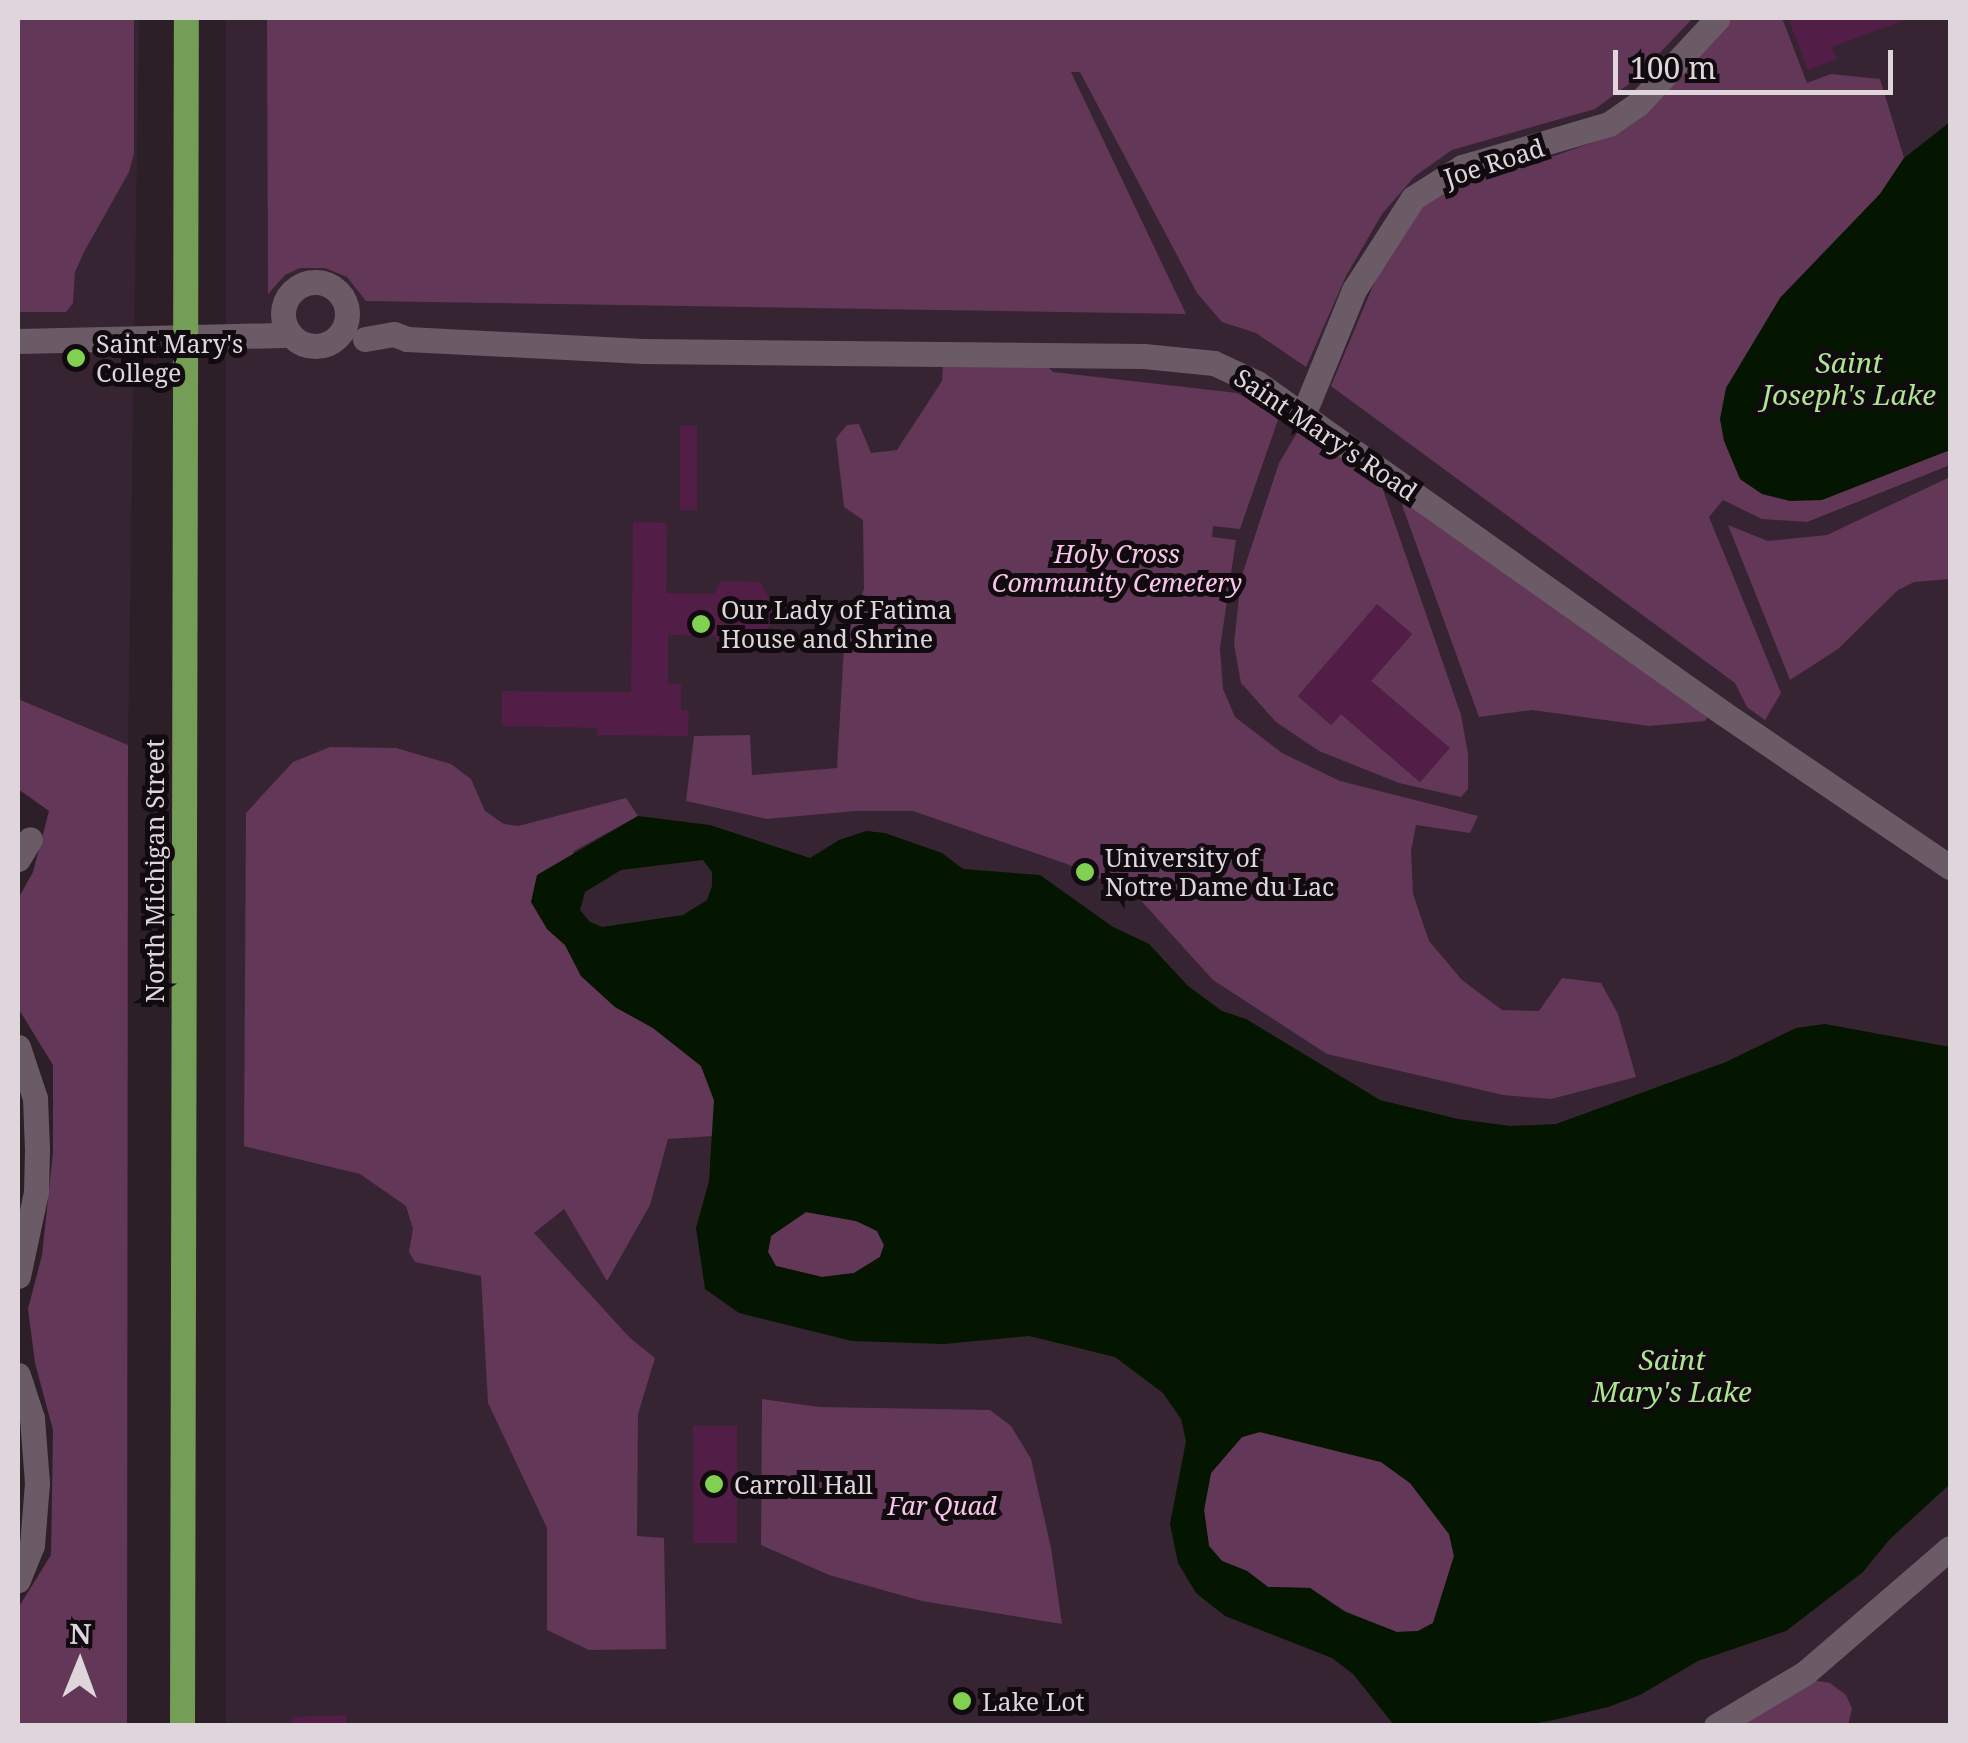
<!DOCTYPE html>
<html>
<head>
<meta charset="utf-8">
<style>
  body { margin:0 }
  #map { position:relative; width:1968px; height:1743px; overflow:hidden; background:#2c1f28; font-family:"Noto Serif",serif }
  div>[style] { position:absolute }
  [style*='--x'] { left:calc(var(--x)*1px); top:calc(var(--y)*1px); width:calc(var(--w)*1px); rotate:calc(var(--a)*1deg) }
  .built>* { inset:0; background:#372432; transform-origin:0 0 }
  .green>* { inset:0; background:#623757 }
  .water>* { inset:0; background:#041500 }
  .building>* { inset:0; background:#521d47; transform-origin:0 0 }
  .minor>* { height:25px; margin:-12.5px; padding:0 12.5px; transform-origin:12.5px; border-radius:12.5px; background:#6b5b66 }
  .minor>.ring { margin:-12.5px; padding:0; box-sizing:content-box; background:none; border:25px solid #6b5b66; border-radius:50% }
  .major>* { height:25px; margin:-12.5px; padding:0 12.5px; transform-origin:12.5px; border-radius:12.5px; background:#749d56 }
  .dots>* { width:28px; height:28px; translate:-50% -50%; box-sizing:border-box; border:5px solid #110b0f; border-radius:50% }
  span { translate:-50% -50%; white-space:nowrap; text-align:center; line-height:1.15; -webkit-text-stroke:10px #110b0f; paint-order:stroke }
  .street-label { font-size:25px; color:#dfd6dc }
  .poi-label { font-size:25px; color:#dfd6dc }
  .left { translate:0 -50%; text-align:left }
  .park-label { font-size:25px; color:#f9c5ea; font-style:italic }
  .water-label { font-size:28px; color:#ade590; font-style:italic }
  .frame { position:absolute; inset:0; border:20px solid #dfd6dc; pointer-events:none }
  .north { position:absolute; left:30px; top:1613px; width:100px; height:100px; -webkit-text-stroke:8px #110b0f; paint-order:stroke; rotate:1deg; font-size:28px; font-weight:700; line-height:40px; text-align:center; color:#dfd6dc }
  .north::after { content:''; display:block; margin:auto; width:35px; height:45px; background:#dfd6dc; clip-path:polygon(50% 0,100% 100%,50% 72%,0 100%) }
  .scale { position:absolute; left:1613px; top:50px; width:280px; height:45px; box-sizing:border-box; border:5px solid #dfd6dc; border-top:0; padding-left:12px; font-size:30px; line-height:35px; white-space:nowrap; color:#dfd6dc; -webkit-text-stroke:8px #110b0f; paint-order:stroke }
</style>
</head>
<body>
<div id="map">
  <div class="built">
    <div style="clip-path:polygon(18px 18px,139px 18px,128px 745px,18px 699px)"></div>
    <div style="left:226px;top:18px;width:1724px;height:1708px"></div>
  </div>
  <div class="green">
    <div style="clip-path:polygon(18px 18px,134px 18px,134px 153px,129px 172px,84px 252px,75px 272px,73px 303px,66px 312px,18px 312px)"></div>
    <div style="clip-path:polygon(267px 18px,1693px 18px,1633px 81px,1595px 109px,1452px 150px,1415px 176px,1382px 214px,1346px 276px,1306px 367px,1256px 333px,1222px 322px,1197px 293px,1080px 72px,1071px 72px,1186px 314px,366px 301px,347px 277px,325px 268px,300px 268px,285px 275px,268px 294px)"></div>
    <div style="clip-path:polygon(1734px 18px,1782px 18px,1807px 83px,1831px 74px,1880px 79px,1904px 158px,1880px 194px,1780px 298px,1859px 484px,1950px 450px,1950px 465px,1807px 522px,1762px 519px,1723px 500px,1709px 517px,1781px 693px,1765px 720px,1747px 707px,1735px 683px,1331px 386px,1385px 257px,1432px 194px,1488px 170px,1554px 156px,1617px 134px,1644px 114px,1698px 46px)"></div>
    <div style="clip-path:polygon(943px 365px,1048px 367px,1053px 372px,1237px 393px,1280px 414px,1240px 529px,1213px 526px,1212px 537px,1236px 540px,1220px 648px,1223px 689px,1235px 717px,1282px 753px,1340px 781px,1478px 816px,1470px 833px,1416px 825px,1411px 851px,1413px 894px,1429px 941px,1462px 980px,1502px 1010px,1539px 1011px,1562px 978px,1601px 983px,1618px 1014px,1636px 1077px,1551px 1099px,1503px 1095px,1327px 1054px,1213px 980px,1135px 894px,1067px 864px,913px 811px,855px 811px,767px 819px,686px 801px,694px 736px,750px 735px,752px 775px,837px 768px,844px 646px,864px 589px,863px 520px,844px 507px,836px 438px,847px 425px,859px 424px,871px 453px,897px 450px,942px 381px)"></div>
    <div style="clip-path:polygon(evenodd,1308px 430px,1381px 484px,1461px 715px,1468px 754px,1468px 789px,1461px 797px,1399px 783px,1319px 751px,1276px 722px,1241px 683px,1234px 644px,1241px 578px,1279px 463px,1297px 433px,1308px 430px,1378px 605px,1412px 634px,1371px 681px,1449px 748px,1420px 782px,1341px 714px,1331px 725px,1298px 696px,1378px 605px)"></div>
    <div style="clip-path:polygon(1950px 477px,1950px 579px,1914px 582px,1898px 590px,1838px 649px,1790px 680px,1728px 525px,1768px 541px,1827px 535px)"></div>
    <div style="clip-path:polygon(1407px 500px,1709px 716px,1705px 721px,1649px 726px,1532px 710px,1479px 717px,1402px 505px)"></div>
    <div style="clip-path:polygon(18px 699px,128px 745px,127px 1725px,18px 1725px,18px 1608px,51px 1555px,53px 1430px,35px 1363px,28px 1309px,42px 1255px,53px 1152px,53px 1065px,18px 1008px,18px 899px,33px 872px,49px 811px,18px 789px)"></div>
    <div style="clip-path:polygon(330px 747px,396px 748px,451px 764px,471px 779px,485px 811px,504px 824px,518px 826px,626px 798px,638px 816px,574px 851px,547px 929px,565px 945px,581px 976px,615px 1007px,653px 1028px,701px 1066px,714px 1100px,714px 1136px,668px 1139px,650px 1205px,607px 1281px,564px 1209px,534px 1233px,630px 1338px,655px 1358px,638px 1414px,637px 1536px,664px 1538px,666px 1649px,589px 1650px,547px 1630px,547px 1528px,488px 1403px,481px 1276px,415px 1262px,409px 1252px,413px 1229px,406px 1206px,360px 1174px,244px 1146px,246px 813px,293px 762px)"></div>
    <div style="clip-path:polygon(806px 1212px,857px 1221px,877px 1231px,884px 1245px,880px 1257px,854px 1273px,822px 1277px,776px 1266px,768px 1252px,771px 1236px)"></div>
    <div style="clip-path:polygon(762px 1399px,819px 1407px,990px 1410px,1011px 1426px,1031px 1459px,1051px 1548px,1062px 1624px,922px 1601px,829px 1575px,761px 1545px)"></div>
    <div style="clip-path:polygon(1260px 1432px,1381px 1462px,1410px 1483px,1449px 1534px,1454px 1556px,1433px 1623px,1418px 1631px,1397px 1632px,1345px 1611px,1310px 1588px,1268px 1587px,1247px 1571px,1222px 1561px,1209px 1546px,1204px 1510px,1211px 1473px,1242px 1437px)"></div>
    <div style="clip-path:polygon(1813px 1680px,1830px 1683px,1846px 1695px,1852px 1709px,1848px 1725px,1735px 1726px)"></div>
  </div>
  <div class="water">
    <div style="clip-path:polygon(1950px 122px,1950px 450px,1822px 500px,1790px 501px,1762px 494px,1740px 479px,1724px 441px,1720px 419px,1726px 388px,1780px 298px,1880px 194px,1904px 158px)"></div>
    <div style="clip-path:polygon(evenodd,638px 816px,710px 825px,810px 858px,839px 840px,866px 831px,885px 833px,942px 853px,963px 869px,1040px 875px,1113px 927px,1149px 944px,1188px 986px,1222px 1011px,1246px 1019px,1380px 1100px,1458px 1119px,1510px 1126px,1556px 1124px,1726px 1062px,1796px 1028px,1825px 1024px,1950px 1047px,1950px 1484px,1889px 1540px,1863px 1572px,1786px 1631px,1698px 1661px,1640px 1695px,1608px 1707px,1554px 1720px,1520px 1726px,1394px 1725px,1353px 1674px,1332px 1658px,1225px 1616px,1196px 1593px,1178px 1563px,1170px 1524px,1186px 1441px,1181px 1419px,1163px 1393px,1115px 1357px,1029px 1336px,944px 1344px,852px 1341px,739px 1313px,705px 1289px,696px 1228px,709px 1181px,714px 1100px,701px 1066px,653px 1028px,615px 1007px,581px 976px,565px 945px,547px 929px,531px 902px,537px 875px,638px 816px,703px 860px,712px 872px,712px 886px,707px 900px,683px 915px,602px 927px,590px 922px,580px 910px,585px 892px,621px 870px,703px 860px,638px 816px,806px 1212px,856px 1221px,877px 1231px,884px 1245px,880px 1257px,854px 1273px,822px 1277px,776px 1266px,768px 1252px,771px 1236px,806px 1212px,638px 816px,1260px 1432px,1381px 1462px,1410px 1483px,1449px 1534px,1454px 1556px,1433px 1623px,1418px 1631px,1397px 1632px,1345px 1612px,1310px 1588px,1268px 1587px,1247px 1571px,1222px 1561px,1209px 1546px,1204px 1510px,1211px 1473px,1242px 1437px,1260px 1432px)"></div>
  </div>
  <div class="building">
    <div style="clip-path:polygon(1788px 18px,1910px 18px,1832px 47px,1837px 59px,1808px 70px)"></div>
    <div style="left:680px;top:426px;width:17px;height:84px"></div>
    <div style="clip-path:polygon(633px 522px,667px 523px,666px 593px,714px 594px,721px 581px,760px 582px,777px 613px,758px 646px,720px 645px,715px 636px,668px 635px,668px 684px,681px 684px,681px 710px,689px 710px,688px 736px,596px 735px,597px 728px,502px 726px,502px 691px,631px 692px)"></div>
    <div style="clip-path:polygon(1377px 604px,1412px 634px,1371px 681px,1450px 748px,1420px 782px,1341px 714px,1331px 725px,1298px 696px)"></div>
    <div style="left:693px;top:1426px;width:44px;height:117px"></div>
    <div style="clip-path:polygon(346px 1715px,346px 1726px,292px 1726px,292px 1717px)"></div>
  </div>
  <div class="minor">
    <div class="ring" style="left:283px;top:282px;width:39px;height:39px"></div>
    <div style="--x:365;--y:339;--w:29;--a:-10"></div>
    <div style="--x:394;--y:334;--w:14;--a:21"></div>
    <div style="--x:407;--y:339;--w:236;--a:2.9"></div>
    <div style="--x:643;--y:351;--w:501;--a:0.57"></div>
    <div style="--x:1144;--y:356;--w:70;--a:5.7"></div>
    <div style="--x:1214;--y:363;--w:47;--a:24.9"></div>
    <div style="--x:1257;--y:383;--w:571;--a:35.3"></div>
    <div style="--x:1723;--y:713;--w:274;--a:34.2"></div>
    <div style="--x:18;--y:341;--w:273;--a:-1.3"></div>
    <div style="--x:1303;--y:415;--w:135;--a:-67.8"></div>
    <div style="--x:1354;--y:290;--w:109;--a:-57.3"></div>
    <div style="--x:1413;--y:198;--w:58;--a:-32.3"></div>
    <div style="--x:1462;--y:167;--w:153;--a:-16.3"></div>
    <div style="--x:1609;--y:124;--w:35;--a:-35"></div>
    <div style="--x:1638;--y:104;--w:117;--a:-47.1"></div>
    <div style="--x:18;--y:859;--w:23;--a:-59"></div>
    <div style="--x:18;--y:1047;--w:54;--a:71.6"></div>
    <div style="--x:35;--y:1098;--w:51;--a:87.8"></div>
    <div style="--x:37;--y:1149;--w:43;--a:91.3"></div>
    <div style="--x:36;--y:1192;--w:86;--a:102.1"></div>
    <div style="--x:18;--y:1375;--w:45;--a:72"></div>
    <div style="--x:32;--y:1418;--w:65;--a:85.6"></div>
    <div style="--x:37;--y:1483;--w:62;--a:94.6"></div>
    <div style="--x:32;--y:1545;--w:38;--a:112"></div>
    <div style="--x:1716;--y:1726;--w:104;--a:-30.8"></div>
    <div style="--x:1805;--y:1673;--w:191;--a:-40.8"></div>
  </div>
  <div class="major">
    <div style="--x:182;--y:1726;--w:1708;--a:-89.87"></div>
  </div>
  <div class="dots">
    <div style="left:76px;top:358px;background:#80d051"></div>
    <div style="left:701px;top:624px;background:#80d051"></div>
    <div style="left:1085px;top:872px;background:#80d051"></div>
    <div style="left:714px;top:1484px;background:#80d051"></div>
    <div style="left:962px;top:1701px;background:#80d051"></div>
  </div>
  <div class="street-label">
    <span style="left:1494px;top:162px;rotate:-18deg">Joe Road</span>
    <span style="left:1326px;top:434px;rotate:34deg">Saint Mary's Road</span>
    <span style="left:154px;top:871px;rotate:-90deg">North Michigan Street</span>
  </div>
  <div class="poi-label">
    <span class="left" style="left:96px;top:358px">Saint Mary's<br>College</span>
    <span class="left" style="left:721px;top:624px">Our Lady of Fatima<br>House and Shrine</span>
    <span class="left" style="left:1105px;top:872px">University of<br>Notre Dame du Lac</span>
    <span class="left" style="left:734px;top:1484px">Carroll Hall</span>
    <span class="left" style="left:982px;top:1701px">Lake Lot</span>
  </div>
  <div class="park-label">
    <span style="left:1117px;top:568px">Holy Cross<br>Community Cemetery</span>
    <span style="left:942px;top:1505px">Far Quad</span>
  </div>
  <div class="water-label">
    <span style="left:1849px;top:378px">Saint<br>Joseph's Lake</span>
    <span style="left:1672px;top:1375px">Saint<br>Mary's Lake</span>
  </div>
  <div class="frame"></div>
  <div class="north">N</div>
  <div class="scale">100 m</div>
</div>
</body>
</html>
